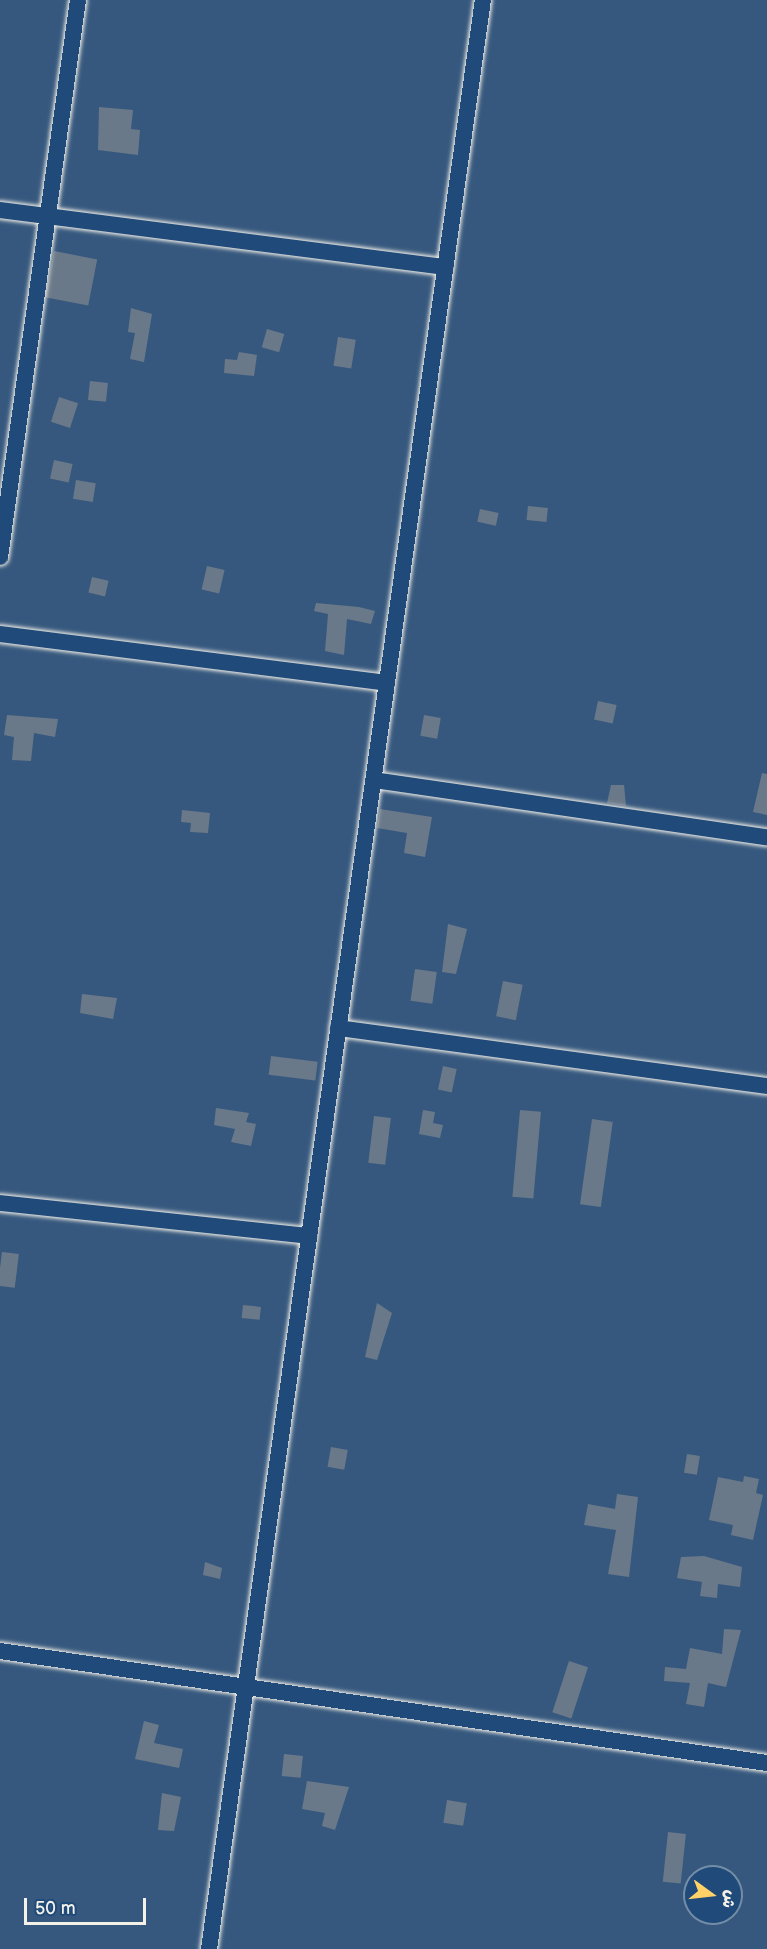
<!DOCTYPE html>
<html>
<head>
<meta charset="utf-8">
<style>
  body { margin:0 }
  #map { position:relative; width:767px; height:1949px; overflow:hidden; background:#36587e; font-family:"Balsamiq Sans","Playpen Sans Arabic",sans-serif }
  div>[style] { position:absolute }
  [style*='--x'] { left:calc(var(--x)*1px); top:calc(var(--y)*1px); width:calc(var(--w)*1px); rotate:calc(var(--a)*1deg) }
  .building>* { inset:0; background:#6a7989; transform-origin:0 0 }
  .roads { filter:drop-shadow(0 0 2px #f4f1e8) drop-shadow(0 0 2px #f4f1e8) }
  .street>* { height:16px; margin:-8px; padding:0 8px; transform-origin:8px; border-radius:8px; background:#1f4a7a }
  span { translate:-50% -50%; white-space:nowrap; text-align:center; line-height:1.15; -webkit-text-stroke:6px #1f4a7a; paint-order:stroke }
  .north { position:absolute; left:683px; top:1865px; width:60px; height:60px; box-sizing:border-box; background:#1f4a7a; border:2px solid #748da6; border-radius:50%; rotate:105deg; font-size:16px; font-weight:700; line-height:24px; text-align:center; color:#f4f1e8 }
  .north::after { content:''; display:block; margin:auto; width:21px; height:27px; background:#ffd166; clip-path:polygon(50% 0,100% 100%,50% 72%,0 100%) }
  .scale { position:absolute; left:24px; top:1898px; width:122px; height:27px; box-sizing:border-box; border:3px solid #f4f1e8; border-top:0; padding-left:8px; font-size:18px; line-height:21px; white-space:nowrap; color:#f4f1e8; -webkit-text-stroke:4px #1f4a7a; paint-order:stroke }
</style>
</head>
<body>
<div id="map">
  <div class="building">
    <div style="clip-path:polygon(99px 107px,133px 110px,131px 129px,140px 130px,138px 155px,98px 150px)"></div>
    <div style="left:54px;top:251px;width:44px;height:47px;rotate:11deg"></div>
    <div style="clip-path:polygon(131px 308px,152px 314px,144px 362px,130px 359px,135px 333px,128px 332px)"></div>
    <div style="left:267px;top:329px;width:18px;height:19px;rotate:16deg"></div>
    <div style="left:338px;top:337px;width:18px;height:29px;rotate:9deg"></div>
    <div style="clip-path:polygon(239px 352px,257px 355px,254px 376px,224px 373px,225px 359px,237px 360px)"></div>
    <div style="left:90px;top:381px;width:18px;height:19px;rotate:6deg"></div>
    <div style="left:59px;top:397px;width:20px;height:26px;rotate:18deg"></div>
    <div style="left:54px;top:460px;width:19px;height:19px;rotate:12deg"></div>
    <div style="left:76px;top:480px;width:20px;height:19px;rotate:9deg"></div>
    <div style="left:528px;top:506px;width:20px;height:14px;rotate:6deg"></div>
    <div style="left:480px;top:509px;width:19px;height:13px;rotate:12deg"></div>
    <div style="left:207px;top:566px;width:18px;height:24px;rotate:13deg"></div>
    <div style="left:92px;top:577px;width:17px;height:16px;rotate:13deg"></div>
    <div style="clip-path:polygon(316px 603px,359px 607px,375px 611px,371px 624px,347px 619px,344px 655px,325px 651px,328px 614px,314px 611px)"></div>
    <div style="left:598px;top:701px;width:19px;height:19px;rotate:12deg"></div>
    <div style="clip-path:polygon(7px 715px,58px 719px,55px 737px,34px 733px,31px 761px,12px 760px,14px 737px,4px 735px)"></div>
    <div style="left:424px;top:715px;width:17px;height:21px;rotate:10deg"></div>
    <div style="clip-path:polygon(762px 773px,767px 774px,767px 815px,753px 812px)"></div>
    <div style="clip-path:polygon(611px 785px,624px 785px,626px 806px,607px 803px)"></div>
    <div style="clip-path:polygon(380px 809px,432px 817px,425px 857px,404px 853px,407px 833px,377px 828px)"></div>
    <div style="clip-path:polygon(182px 810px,210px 813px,208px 833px,190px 832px,191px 823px,181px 822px)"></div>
    <div style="clip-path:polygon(448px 924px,467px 929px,456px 974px,442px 972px)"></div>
    <div style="left:415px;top:969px;width:22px;height:32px;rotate:8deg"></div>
    <div style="left:503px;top:981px;width:20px;height:36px;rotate:11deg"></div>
    <div style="clip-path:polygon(82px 994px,117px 998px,113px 1019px,80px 1013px)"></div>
    <div style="left:271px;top:1056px;width:47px;height:19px;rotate:7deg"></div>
    <div style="left:443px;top:1066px;width:14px;height:24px;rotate:12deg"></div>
    <div style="clip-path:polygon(216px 1108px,249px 1113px,246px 1122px,256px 1124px,251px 1146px,231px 1142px,235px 1129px,214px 1125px)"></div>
    <div style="clip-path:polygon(423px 1110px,435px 1112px,433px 1123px,443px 1125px,440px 1138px,419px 1134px)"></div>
    <div style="left:520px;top:1110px;width:21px;height:87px;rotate:5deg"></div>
    <div style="left:374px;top:1116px;width:17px;height:47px;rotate:7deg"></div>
    <div style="left:592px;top:1119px;width:21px;height:86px;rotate:8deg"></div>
    <div style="left:2px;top:1252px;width:17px;height:34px;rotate:7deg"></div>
    <div style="clip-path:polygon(377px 1303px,392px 1313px,377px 1360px,365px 1357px)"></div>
    <div style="left:243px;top:1305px;width:18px;height:13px;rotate:6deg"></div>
    <div style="left:331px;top:1447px;width:17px;height:20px;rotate:10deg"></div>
    <div style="left:687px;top:1454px;width:13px;height:19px;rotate:9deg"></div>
    <div style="clip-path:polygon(744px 1476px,759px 1479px,756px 1493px,763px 1495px,753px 1540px,731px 1535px,733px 1525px,709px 1520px,718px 1477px,743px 1482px)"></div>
    <div style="clip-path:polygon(617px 1494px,638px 1497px,629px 1577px,608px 1574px,616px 1530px,584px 1525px,588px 1504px,615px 1509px)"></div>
    <div style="clip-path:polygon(704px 1556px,742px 1567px,740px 1587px,718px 1584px,717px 1598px,700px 1596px,702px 1582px,677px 1578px,681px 1557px)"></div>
    <div style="clip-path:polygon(205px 1562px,222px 1568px,220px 1579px,203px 1575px)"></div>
    <div style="clip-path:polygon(724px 1629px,741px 1630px,726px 1687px,708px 1683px,704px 1707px,686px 1704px,690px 1683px,664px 1681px,665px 1667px,686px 1669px,690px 1648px,722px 1654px)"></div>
    <div style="left:569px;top:1661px;width:20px;height:54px;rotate:18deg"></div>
    <div style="clip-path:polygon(144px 1721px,159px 1725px,154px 1743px,183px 1749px,179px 1768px,135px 1759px)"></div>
    <div style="left:284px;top:1754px;width:19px;height:22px;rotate:6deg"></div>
    <div style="clip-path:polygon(307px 1781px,349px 1787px,335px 1830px,322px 1826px,325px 1813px,302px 1809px)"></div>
    <div style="clip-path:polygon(162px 1793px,181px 1797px,174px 1831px,158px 1830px)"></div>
    <div style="left:447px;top:1800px;width:20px;height:23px;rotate:9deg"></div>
    <div style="left:668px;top:1832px;width:18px;height:50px;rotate:6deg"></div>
  </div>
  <div class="roads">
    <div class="street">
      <div style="--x:0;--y:210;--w:449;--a:7.3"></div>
      <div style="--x:0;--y:557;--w:562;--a:-82.03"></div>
      <div style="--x:0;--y:634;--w:390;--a:7.2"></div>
      <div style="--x:374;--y:780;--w:397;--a:8.3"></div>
      <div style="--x:338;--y:1028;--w:433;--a:7.7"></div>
      <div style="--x:0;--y:1203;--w:311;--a:6.1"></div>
      <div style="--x:0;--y:1651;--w:775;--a:8.31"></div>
      <div style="--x:209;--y:1949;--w:1968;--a:-82"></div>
    </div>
  </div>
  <div class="north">ش</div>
  <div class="scale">50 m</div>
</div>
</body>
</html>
